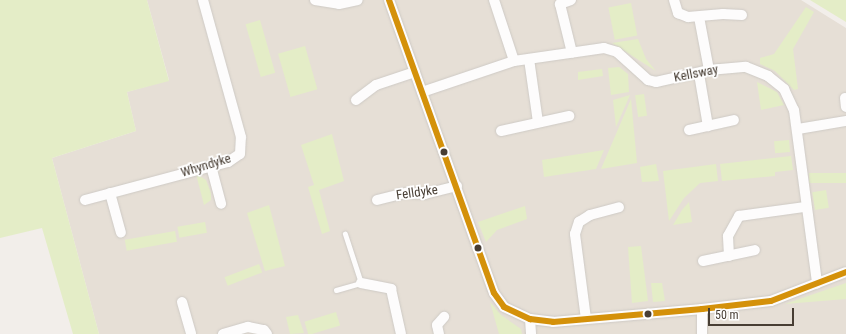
<!DOCTYPE html>
<html>
<head>
<meta charset="utf-8">
<style>
  body { margin:0 }
  #map { position:relative; width:846px; height:334px; overflow:hidden; background:#f2eeea; font-family:"Roboto Condensed",sans-serif }
  div>[style] { position:absolute }
  [style*='--x'] { left:calc(var(--x)*1px); top:calc(var(--y)*1px); width:calc(var(--w)*1px); rotate:calc(var(--a)*1deg) }
  .residential>* { inset:0; background:#e6dfd6 }
  .green>* { inset:0; background:#e4edc7; transform-origin:0 0 }
  .roads { filter:drop-shadow(0 0 1px #cecac5) drop-shadow(0 0 1px #cecac5) }
  .service>* { height:5px; margin:-2.5px; padding:0 2.5px; transform-origin:2.5px; border-radius:2.5px; background:#fdfcfc }
  .minor>* { height:10px; margin:-5px; padding:0 5px; transform-origin:5px; border-radius:5px; background:#fdfcfc }
  .bus-1>* { height:6px; margin:-3px; padding:0 3px; transform-origin:3px; border-radius:3px; background:#d4910a }
  .dots>* { width:11px; height:11px; translate:-50% -50%; box-sizing:border-box; border:2px solid #fff; border-radius:50% }
  span { translate:-50% -50%; white-space:nowrap; text-align:center; line-height:1.15; -webkit-text-stroke:3.5px #fff; paint-order:stroke }
  .street-label { font-size:13px; color:#483e34 }
  .scale { position:absolute; left:708px; top:308px; width:86px; height:18px; box-sizing:border-box; border:2px solid #483e34; border-top:0; padding-left:5px; font-size:12px; line-height:14px; white-space:nowrap; color:#483e34; -webkit-text-stroke:3px #fff; paint-order:stroke }
</style>
</head>
<body>
<div id="map">
  <div class="residential">
    <div style="clip-path:polygon(147px 0,801px 0,846px 28px,846px 334px,99px 334px,52px 158px,136px 131px,127px 92px,169px 80px)"></div>
  </div>
  <div class="green">
    <div style="clip-path:polygon(0 0,147px 0,169px 81px,127px 92px,136px 131px,52px 158px,99px 334px,73px 334px,42px 228px,0 238px)"></div>
    <div style="clip-path:polygon(810px 0,846px 0,846px 22px)"></div>
    <div style="left:631px;top:3px;width:33px;height:23px;rotate:79deg"></div>
    <div style="clip-path:polygon(806px 7px,814px 12px,793px 49px,798px 89px,794px 90px,775px 71px,760px 64px,760px 58px,774px 54px)"></div>
    <div style="left:260px;top:20px;width:55px;height:15px;rotate:74deg"></div>
    <div style="clip-path:polygon(638px 39px,646px 59px,656px 71px,612px 43px)"></div>
    <div style="left:305px;top:46px;width:45px;height:28px;rotate:74deg"></div>
    <div style="clip-path:polygon(619px 67px,628px 74px,629px 92px,611px 95px,608px 68px)"></div>
    <div style="clip-path:polygon(602px 69px,603px 76px,578px 80px,578px 72px)"></div>
    <div style="clip-path:polygon(757px 82px,777px 92px,784px 105px,761px 110px)"></div>
    <div style="left:644px;top:94px;width:22px;height:9px;rotate:82deg"></div>
    <div style="clip-path:polygon(630px 95px,616px 127px,613px 100px)"></div>
    <div style="clip-path:polygon(631px 99px,637px 163px,601px 169px)"></div>
    <div style="clip-path:polygon(332px 134px,344px 181px,319px 190px,330px 231px,322px 234px,308px 187px,314px 185px,301px 145px)"></div>
    <div style="left:789px;top:140px;width:12px;height:15px;rotate:85deg"></div>
    <div style="clip-path:polygon(604px 150px,596px 169px,544px 177px,542px 160px)"></div>
    <div style="clip-path:polygon(791px 156px,793px 170px,775px 172px,775px 176px,722px 181px,720px 164px)"></div>
    <div style="clip-path:polygon(656px 164px,659px 181px,642px 182px,640px 167px)"></div>
    <div style="clip-path:polygon(716px 164px,718px 181px,700px 183px,684px 198px,669px 221px,663px 171px)"></div>
    <div style="left:846px;top:173px;width:10px;height:37px;rotate:90deg"></div>
    <div style="clip-path:polygon(196px 174px,206px 180px,211px 193px,211px 200px,204px 205px)"></div>
    <div style="left:826px;top:190px;width:18px;height:14px;rotate:81deg"></div>
    <div style="clip-path:polygon(689px 202px,692px 222px,673px 225px,682px 210px)"></div>
    <div style="clip-path:polygon(269px 205px,285px 266px,265px 271px,247px 213px)"></div>
    <div style="clip-path:polygon(525px 206px,527px 219px,497px 230px,486px 242px,478px 222px)"></div>
    <div style="left:205px;top:222px;width:11px;height:28px;rotate:80deg"></div>
    <div style="left:175px;top:231px;width:11px;height:51px;rotate:80deg"></div>
    <div style="clip-path:polygon(641px 246px,648px 301px,632px 303px,628px 247px)"></div>
    <div style="left:259px;top:264px;width:9px;height:37px;rotate:69deg"></div>
    <div style="clip-path:polygon(651px 283px,662px 283px,665px 301px,653px 302px)"></div>
    <div style="clip-path:polygon(846px 283px,846px 299px,785px 304px,843px 284px)"></div>
    <div style="clip-path:polygon(490px 302px,501px 315px,521px 329px,522px 334px,499px 334px)"></div>
    <div style="left:336px;top:312px;width:14px;height:33px;rotate:73deg"></div>
    <div style="clip-path:polygon(298px 315px,304px 333px,290px 334px,286px 317px)"></div>
  </div>
  <div class="roads">
    <div class="service">
      <div style="--x:336;--y:290;--w:26;--a:-16"></div>
      <div style="--x:361;--y:283;--w:52;--a:-108.1"></div>
    </div>
    <div class="minor">
      <div style="--x:315;--y:0;--w:24;--a:9"></div>
      <div style="--x:339;--y:4;--w:19;--a:-12"></div>
      <div style="--x:389;--y:0;--w:311;--a:70.3"></div>
      <div style="--x:494;--y:293;--w:17;--a:54"></div>
      <div style="--x:504;--y:307;--w:29;--a:25"></div>
      <div style="--x:530;--y:319;--w:23;--a:7"></div>
      <div style="--x:553;--y:322;--w:150;--a:-5"></div>
      <div style="--x:702;--y:309;--w:69;--a:-6.6"></div>
      <div style="--x:771;--y:301;--w:80;--a:-21.1"></div>
      <div style="--x:494;--y:0;--w:64;--a:71.8"></div>
      <div style="--x:571;--y:0;--w:12;--a:160"></div>
      <div style="--x:560;--y:4;--w:50;--a:76.2"></div>
      <div style="--x:674;--y:0;--w:14;--a:73"></div>
      <div style="--x:678;--y:13;--w:11;--a:22"></div>
      <div style="--x:688;--y:17;--w:35;--a:-5"></div>
      <div style="--x:723;--y:14;--w:19;--a:3"></div>
      <div style="--x:699;--y:17;--w:54;--a:79.3"></div>
      <div style="--x:529;--y:59;--w:64;--a:81.9"></div>
      <div style="--x:699;--y:74;--w:53;--a:80.2"></div>
      <div style="--x:422;--y:92;--w:97;--a:-18.6"></div>
      <div style="--x:514;--y:61;--w:91;--a:-8.2"></div>
      <div style="--x:604;--y:48;--w:14;--a:17"></div>
      <div style="--x:617;--y:52;--w:42;--a:42.1"></div>
      <div style="--x:648;--y:80;--w:8;--a:14"></div>
      <div style="--x:656;--y:82;--w:54;--a:-12.8"></div>
      <div style="--x:709;--y:70;--w:37;--a:-5"></div>
      <div style="--x:746;--y:67;--w:24;--a:22"></div>
      <div style="--x:768;--y:76;--w:21;--a:39"></div>
      <div style="--x:784;--y:89;--w:23;--a:65"></div>
      <div style="--x:794;--y:110;--w:175;--a:82.4"></div>
      <div style="--x:845;--y:98;--w:9;--a:84"></div>
      <div style="--x:356;--y:100;--w:25;--a:-37"></div>
      <div style="--x:376;--y:85;--w:41;--a:-18.4"></div>
      <div style="--x:798;--y:129;--w:49;--a:-9.5"></div>
      <div style="--x:689;--y:130;--w:46;--a:-12.5"></div>
      <div style="--x:501;--y:131;--w:70;--a:-12.4"></div>
      <div style="--x:211;--y:166;--w:39;--a:75"></div>
      <div style="--x:110;--y:193;--w:41;--a:74.6"></div>
      <div style="--x:85;--y:200;--w:148;--a:-14.9"></div>
      <div style="--x:228;--y:162;--w:14;--a:-34"></div>
      <div style="--x:240;--y:154;--w:17;--a:-87"></div>
      <div style="--x:241;--y:137;--w:142;--a:-105.5"></div>
      <div style="--x:377;--y:200;--w:30;--a:-14"></div>
      <div style="--x:406;--y:193;--w:19;--a:3"></div>
      <div style="--x:425;--y:194;--w:33;--a:-14"></div>
      <div style="--x:729;--y:256;--w:20;--a:-93"></div>
      <div style="--x:728;--y:236;--w:23;--a:-61"></div>
      <div style="--x:739;--y:216;--w:67;--a:-7.8"></div>
      <div style="--x:703;--y:261;--w:53;--a:-11.9"></div>
      <div style="--x:361;--y:283;--w:31;--a:11"></div>
      <div style="--x:391;--y:289;--w:46;--a:77.5"></div>
      <div style="--x:182;--y:302;--w:33;--a:74"></div>
      <div style="--x:702;--y:309;--w:25;--a:90"></div>
      <div style="--x:530;--y:319;--w:15;--a:86"></div>
      <div style="--x:586;--y:319;--w:86;--a:-97.4"></div>
      <div style="--x:575;--y:234;--w:13;--a:-72"></div>
      <div style="--x:579;--y:222;--w:13;--a:-32"></div>
      <div style="--x:590;--y:215;--w:30;--a:-15"></div>
      <div style="--x:223;--y:334;--w:26;--a:-16"></div>
      <div style="--x:248;--y:327;--w:16;--a:11"></div>
      <div style="--x:264;--y:330;--w:5;--a:53"></div>
      <div style="--x:439;--y:334;--w:9;--a:-103"></div>
      <div style="--x:437;--y:325;--w:11;--a:-49"></div>
    </div>
  </div>
  <div class="bus-1">
    <div style="--x:389;--y:0;--w:311;--a:70.3"></div>
    <div style="--x:494;--y:293;--w:17;--a:54"></div>
    <div style="--x:504;--y:307;--w:29;--a:25"></div>
    <div style="--x:530;--y:319;--w:23;--a:7"></div>
    <div style="--x:553;--y:322;--w:150;--a:-5"></div>
    <div style="--x:702;--y:309;--w:69;--a:-6.6"></div>
    <div style="--x:771;--y:301;--w:80;--a:-21.1"></div>
  </div>
  <div class="dots">
    <div style="left:444px;top:152px;background:#483e34"></div>
    <div style="left:478px;top:248px;background:#483e34"></div>
    <div style="left:648px;top:314px;background:#483e34"></div>
  </div>
  <div class="street-label">
    <span style="left:696px;top:74px;rotate:-11deg">Kellsway</span>
    <span style="left:206px;top:166px;rotate:-17deg">Whyndyke</span>
    <span style="left:417px;top:193px;rotate:-8deg">Felldyke</span>
  </div>
  <div class="scale">50 m</div>
</div>
</body>
</html>
